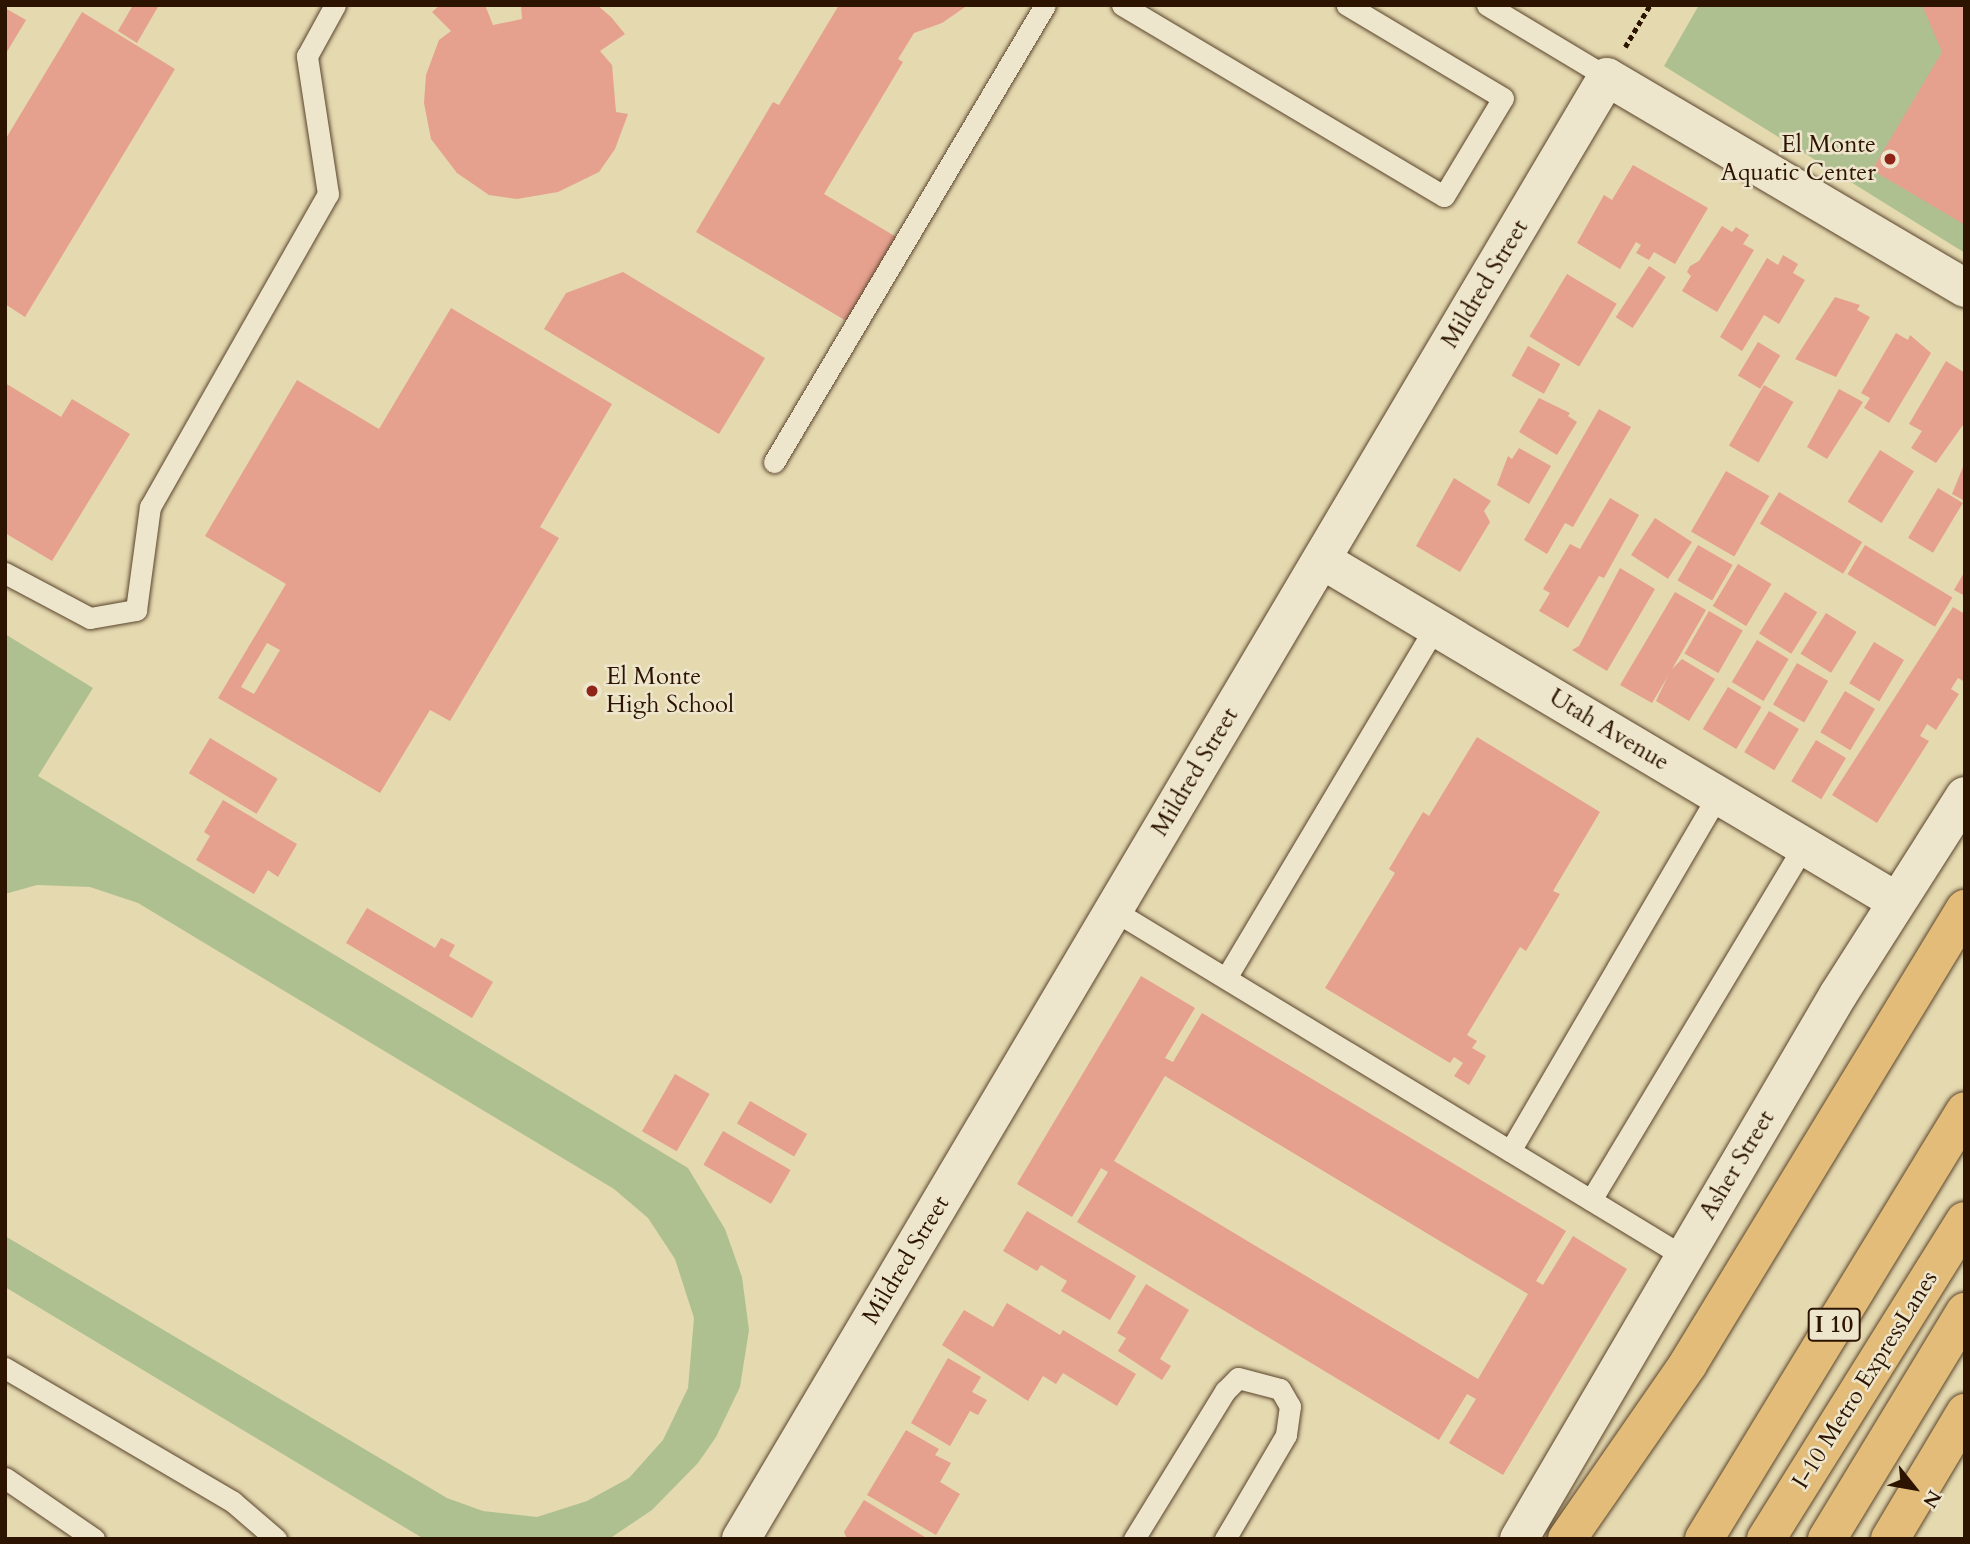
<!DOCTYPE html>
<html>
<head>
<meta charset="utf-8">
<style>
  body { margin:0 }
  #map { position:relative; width:1970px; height:1544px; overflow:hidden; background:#e5d9b0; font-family:Cardo,serif }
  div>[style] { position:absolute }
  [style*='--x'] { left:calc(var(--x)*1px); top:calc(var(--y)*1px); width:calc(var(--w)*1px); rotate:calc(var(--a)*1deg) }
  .green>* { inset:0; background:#afc090 }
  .building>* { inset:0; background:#e5a08e; transform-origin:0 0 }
  .path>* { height:4.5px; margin-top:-2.25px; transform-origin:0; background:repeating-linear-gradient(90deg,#2c1400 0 5px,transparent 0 8.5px) }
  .roads { filter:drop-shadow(0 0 2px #5a452c) drop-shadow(0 0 2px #5a452c) }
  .service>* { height:21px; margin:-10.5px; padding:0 10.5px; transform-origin:10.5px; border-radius:10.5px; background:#eee6cc }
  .minor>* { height:38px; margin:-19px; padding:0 19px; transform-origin:19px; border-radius:19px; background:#eee6cc }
  .tertiary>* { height:38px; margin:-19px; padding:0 19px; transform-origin:19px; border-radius:19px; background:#eee6cc }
  .motorway>* { height:38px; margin:-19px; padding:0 19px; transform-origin:19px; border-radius:19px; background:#e2bc78 }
  .dots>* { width:19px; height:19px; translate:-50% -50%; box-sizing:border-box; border:4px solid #eee6cc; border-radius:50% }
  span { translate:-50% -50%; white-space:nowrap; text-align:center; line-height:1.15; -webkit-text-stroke:5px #eee6cc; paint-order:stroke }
  .shield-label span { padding:2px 5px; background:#eee6cc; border:2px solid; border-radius:5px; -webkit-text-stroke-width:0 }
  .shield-label { font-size:23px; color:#2c1400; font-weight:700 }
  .poi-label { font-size:24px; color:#2c1400 }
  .right { translate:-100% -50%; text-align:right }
  .left { translate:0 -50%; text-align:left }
  .street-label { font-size:24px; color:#2c1400 }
  .frame { position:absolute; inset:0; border:7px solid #2c1400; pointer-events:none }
  .north { position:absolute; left:1879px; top:1453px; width:70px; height:70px; -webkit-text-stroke:5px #eee6cc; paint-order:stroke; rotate:121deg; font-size:19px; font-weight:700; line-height:28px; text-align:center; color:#2c1400 }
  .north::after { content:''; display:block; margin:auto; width:24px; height:32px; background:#2c1400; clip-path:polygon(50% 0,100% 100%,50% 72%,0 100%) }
</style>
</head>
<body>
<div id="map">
  <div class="green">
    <div style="clip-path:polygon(1699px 5px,1965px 5px,1965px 253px,1664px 66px)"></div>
    <div style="clip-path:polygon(5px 634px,93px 688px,38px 776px,688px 1168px,725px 1229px,742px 1277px,749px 1330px,740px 1387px,716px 1437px,698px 1463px,652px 1510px,609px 1539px,424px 1539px,5px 1287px,5px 1236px,447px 1498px,483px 1511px,537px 1517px,587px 1501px,629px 1478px,663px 1440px,688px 1388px,694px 1318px,675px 1259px,648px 1218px,614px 1189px,138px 903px,90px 887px,37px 885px,5px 894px)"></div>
  </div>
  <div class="building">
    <div style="clip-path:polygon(133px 5px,159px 5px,137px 43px,118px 31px)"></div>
    <div style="clip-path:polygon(440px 5px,485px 5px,493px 25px,522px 19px,521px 5px,597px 5px,611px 17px,625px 34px,600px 51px,612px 65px,616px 112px,628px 114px,615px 149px,599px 172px,558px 192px,517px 199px,489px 195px,457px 173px,431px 139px,424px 103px,426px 75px,439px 40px,451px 31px,432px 12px)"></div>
    <div style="clip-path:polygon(839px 5px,968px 5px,942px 23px,914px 33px,898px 59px,903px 62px,824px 194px,898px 238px,848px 322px,696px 232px,773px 102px,779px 105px)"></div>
    <div style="clip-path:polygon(1922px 5px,1965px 5px,1965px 225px,1872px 170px,1942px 52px)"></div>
    <div style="clip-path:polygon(5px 8px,26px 20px,5px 55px)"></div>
    <div style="clip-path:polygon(82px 12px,175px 69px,25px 317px,5px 304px,5px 140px)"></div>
    <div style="clip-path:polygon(1633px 165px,1708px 208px,1675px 264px,1654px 252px,1649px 260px,1636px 253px,1641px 245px,1636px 242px,1620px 269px,1577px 243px,1604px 195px,1612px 200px)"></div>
    <div style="clip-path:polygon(1722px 226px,1732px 232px,1736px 227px,1749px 235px,1743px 244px,1754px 250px,1717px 312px,1682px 291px,1691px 276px,1687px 272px,1690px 266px,1699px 261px)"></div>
    <div style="clip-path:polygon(1783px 255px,1798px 264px,1793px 273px,1805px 280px,1779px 324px,1764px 315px,1742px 351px,1720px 337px,1767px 258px,1778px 265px)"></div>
    <div style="left:1649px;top:266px;width:20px;height:61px;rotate:33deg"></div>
    <div style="clip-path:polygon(623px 272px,765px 358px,719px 434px,544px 329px,566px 293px)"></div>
    <div style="left:1567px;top:274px;width:58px;height:73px;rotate:31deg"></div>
    <div style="clip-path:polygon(1835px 297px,1860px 305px,1857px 310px,1870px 317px,1836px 377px,1795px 359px)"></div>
    <div style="clip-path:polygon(evenodd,451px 308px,612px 404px,540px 527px,559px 538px,450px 721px,430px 710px,380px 793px,218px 698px,286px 584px,205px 536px,297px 380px,379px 429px,451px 308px,267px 643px,280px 650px,254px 694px,241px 687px,267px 643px)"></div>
    <div style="clip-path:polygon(1896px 333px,1908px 340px,1910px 335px,1931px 353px,1889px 423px,1864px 408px,1870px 398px,1861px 393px)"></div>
    <div style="left:1758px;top:342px;width:26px;height:39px;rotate:31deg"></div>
    <div style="left:1528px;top:346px;width:37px;height:34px;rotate:29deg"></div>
    <div style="clip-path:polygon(1946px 361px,1965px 373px,1965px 422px,1936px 463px,1911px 448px,1922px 431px,1909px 424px)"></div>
    <div style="clip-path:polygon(5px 383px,61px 417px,72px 399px,130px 434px,52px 561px,5px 533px)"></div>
    <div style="left:1764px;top:385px;width:34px;height:70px;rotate:30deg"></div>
    <div style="clip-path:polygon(1839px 389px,1863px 402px,1827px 459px,1807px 447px)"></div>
    <div style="clip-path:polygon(1539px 398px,1570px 413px,1568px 416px,1577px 422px,1557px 455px,1519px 432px)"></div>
    <div style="clip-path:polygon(1599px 409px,1631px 427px,1573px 527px,1565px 523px,1547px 554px,1524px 540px)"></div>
    <div style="clip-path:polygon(1519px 448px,1551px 466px,1529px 504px,1497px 485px,1508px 456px,1512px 459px)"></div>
    <div style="left:1880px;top:450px;width:40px;height:61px;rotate:32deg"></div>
    <div style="clip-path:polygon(1965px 462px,1965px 501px,1952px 494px)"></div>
    <div style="left:1726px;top:471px;width:50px;height:70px;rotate:30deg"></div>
    <div style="clip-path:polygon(1454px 478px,1491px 501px,1484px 511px,1490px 522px,1460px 572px,1416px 546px)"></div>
    <div style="left:1938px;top:488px;width:29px;height:58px;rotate:31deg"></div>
    <div style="left:1779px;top:492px;width:97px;height:37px;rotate:31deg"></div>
    <div style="clip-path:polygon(1610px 498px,1639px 515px,1604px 578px,1599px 576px,1568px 628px,1539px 611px,1550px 593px,1543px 589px,1570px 544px,1580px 549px)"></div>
    <div style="left:1655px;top:518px;width:44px;height:44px;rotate:33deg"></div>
    <div style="left:1698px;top:545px;width:40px;height:41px;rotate:30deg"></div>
    <div style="left:1865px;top:545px;width:102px;height:34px;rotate:31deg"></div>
    <div style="left:1738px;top:564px;width:39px;height:49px;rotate:31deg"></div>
    <div style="clip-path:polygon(1620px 568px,1655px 589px,1607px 671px,1572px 650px,1579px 646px)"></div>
    <div style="clip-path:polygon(1965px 571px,1965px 596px,1954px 590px)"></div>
    <div style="clip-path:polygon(1675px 592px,1706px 610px,1672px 669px,1682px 659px,1715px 679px,1689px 721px,1656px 701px,1668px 676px,1652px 703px,1620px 685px)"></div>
    <div style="left:1785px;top:592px;width:38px;height:49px;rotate:32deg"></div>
    <div style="clip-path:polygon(1953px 607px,1965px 614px,1965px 682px,1958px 678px,1951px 689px,1959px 694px,1936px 730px,1927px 724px,1920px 736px,1929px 741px,1877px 823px,1832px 795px)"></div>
    <div style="left:1709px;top:611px;width:39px;height:49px;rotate:30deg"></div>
    <div style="left:1826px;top:613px;width:36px;height:48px;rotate:32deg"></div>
    <div style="left:1757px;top:640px;width:37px;height:49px;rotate:31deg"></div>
    <div style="left:1874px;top:642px;width:35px;height:48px;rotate:31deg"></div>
    <div style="left:1797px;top:663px;width:36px;height:48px;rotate:30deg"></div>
    <div style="left:1728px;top:687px;width:39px;height:49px;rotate:31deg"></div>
    <div style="left:1845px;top:691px;width:35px;height:48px;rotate:31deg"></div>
    <div style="left:1769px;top:711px;width:35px;height:48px;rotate:31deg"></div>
    <div style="clip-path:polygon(1477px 737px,1600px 812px,1553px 891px,1560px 894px,1526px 951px,1520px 947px,1467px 1035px,1477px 1041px,1472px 1048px,1486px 1056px,1469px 1085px,1454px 1076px,1463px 1063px,1454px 1057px,1450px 1063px,1325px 988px,1395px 873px,1389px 869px,1423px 812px,1429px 816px)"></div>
    <div style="left:210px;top:738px;width:79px;height:41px;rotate:31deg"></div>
    <div style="left:1816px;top:740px;width:35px;height:48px;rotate:31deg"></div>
    <div style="clip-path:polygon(223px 800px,297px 844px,278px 877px,268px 870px,254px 894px,196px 860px,210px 836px,204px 832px)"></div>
    <div style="clip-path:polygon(367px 908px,435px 948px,441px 938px,455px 945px,449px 956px,493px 982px,472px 1018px,346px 943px)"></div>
    <div style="clip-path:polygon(evenodd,1141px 976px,1195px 1008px,1165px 1058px,1173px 1062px,1202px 1013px,1566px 1231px,1536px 1281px,1543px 1285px,1573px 1236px,1627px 1269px,1503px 1475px,1449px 1443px,1476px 1399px,1467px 1394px,1439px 1440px,1077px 1222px,1108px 1172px,1101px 1168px,1072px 1217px,1017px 1184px,1141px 976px,1165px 1076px,1528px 1294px,1478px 1379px,1114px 1161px,1165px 1076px)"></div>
    <div style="left:675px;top:1074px;width:40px;height:66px;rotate:30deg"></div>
    <div style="left:750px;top:1101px;width:66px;height:26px;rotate:30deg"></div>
    <div style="left:723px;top:1131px;width:78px;height:39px;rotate:30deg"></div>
    <div style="clip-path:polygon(1027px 1211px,1136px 1276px,1110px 1320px,1061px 1291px,1067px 1281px,1041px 1265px,1037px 1271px,1003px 1251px)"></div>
    <div style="clip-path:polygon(1146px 1284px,1189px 1310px,1160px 1359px,1171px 1366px,1162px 1380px,1118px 1351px,1126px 1338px,1117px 1333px)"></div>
    <div style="clip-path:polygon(1007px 1303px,1060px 1335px,1063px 1330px,1136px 1374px,1117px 1406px,1063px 1373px,1056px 1384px,1043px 1376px,1028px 1401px,942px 1345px,964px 1310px,993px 1327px)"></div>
    <div style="clip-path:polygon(948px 1358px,981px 1377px,972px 1392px,987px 1400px,978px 1415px,970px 1411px,950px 1446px,911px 1423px)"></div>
    <div style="clip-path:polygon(906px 1430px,939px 1449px,935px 1455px,951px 1463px,940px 1482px,960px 1494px,936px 1535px,867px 1495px)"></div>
    <div style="clip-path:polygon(864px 1500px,928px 1539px,847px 1539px,844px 1532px)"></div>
  </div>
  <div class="path">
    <div style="--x:1625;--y:47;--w:49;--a:-59.2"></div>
  </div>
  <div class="roads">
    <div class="service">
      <div style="--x:1122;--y:5;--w:374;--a:30.7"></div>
      <div style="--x:1444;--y:196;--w:114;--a:-59"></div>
      <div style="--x:1503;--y:98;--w:182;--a:-149.2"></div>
      <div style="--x:1487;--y:5;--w:140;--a:31"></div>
      <div style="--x:774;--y:462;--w:531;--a:-59.33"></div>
      <div style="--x:5;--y:573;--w:96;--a:27.9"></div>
      <div style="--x:90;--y:618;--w:47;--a:-9.9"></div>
      <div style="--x:136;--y:610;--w:104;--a:-82.3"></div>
      <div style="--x:150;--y:507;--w:360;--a:-60.4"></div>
      <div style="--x:328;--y:194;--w:140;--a:-98.7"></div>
      <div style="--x:307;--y:56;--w:58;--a:-61.2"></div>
      <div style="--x:1113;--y:910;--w:667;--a:31.26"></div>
      <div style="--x:1226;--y:978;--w:409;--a:-59.2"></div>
      <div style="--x:1510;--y:1151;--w:412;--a:-59.7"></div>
      <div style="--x:1591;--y:1200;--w:413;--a:-59"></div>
      <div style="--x:5;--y:1368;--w:264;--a:30.4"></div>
      <div style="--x:233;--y:1502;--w:57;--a:40.7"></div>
      <div style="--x:5;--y:1478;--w:108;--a:34.4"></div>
      <div style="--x:1134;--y:1539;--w:174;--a:-58.4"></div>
      <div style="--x:1225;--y:1391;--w:18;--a:-45"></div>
      <div style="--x:1238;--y:1378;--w:43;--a:14.7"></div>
      <div style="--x:1280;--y:1389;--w:20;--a:60"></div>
      <div style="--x:1290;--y:1406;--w:29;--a:98"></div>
      <div style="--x:1286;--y:1435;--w:121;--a:120.4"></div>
    </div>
    <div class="minor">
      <div style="--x:1322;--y:560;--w:668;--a:30.71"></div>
      <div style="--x:741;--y:1539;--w:1699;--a:-59.36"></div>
      <div style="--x:1607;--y:77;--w:416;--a:30.5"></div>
    </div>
    <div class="tertiary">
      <div style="--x:1519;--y:1539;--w:631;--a:-59.61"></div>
      <div style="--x:1838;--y:995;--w:236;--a:-57.5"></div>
    </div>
    <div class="motorway">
      <div style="--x:1567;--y:1539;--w:213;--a:-55.3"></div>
      <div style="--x:1688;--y:1364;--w:533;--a:-58.67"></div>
      <div style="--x:1704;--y:1539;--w:501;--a:-58.62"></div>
      <div style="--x:1766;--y:1539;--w:375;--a:-58"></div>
      <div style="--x:1827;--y:1539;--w:266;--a:-58.7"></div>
      <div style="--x:1890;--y:1539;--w:147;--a:-59.2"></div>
    </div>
  </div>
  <div class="dots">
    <div style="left:1890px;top:159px;background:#8f2418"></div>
    <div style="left:592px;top:691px;background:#8f2418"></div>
  </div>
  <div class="shield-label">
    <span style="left:1834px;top:1325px">I 10</span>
  </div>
  <div class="poi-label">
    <span class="right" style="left:1876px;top:159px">El Monte<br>Aquatic Center</span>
    <span class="left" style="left:606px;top:691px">El Monte<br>High School</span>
  </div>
  <div class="street-label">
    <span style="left:1485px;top:284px;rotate:-59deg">Mildred Street</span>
    <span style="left:1609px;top:730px;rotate:31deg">Utah Avenue</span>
    <span style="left:1195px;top:772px;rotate:-59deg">Mildred Street</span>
    <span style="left:1737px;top:1165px;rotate:-59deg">Asher Street</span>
    <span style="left:906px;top:1260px;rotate:-59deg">Mildred Street</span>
    <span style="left:1865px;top:1380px;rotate:-58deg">I-10 Metro ExpressLanes</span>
  </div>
  <div class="frame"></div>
  <div class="north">N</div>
</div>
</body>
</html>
